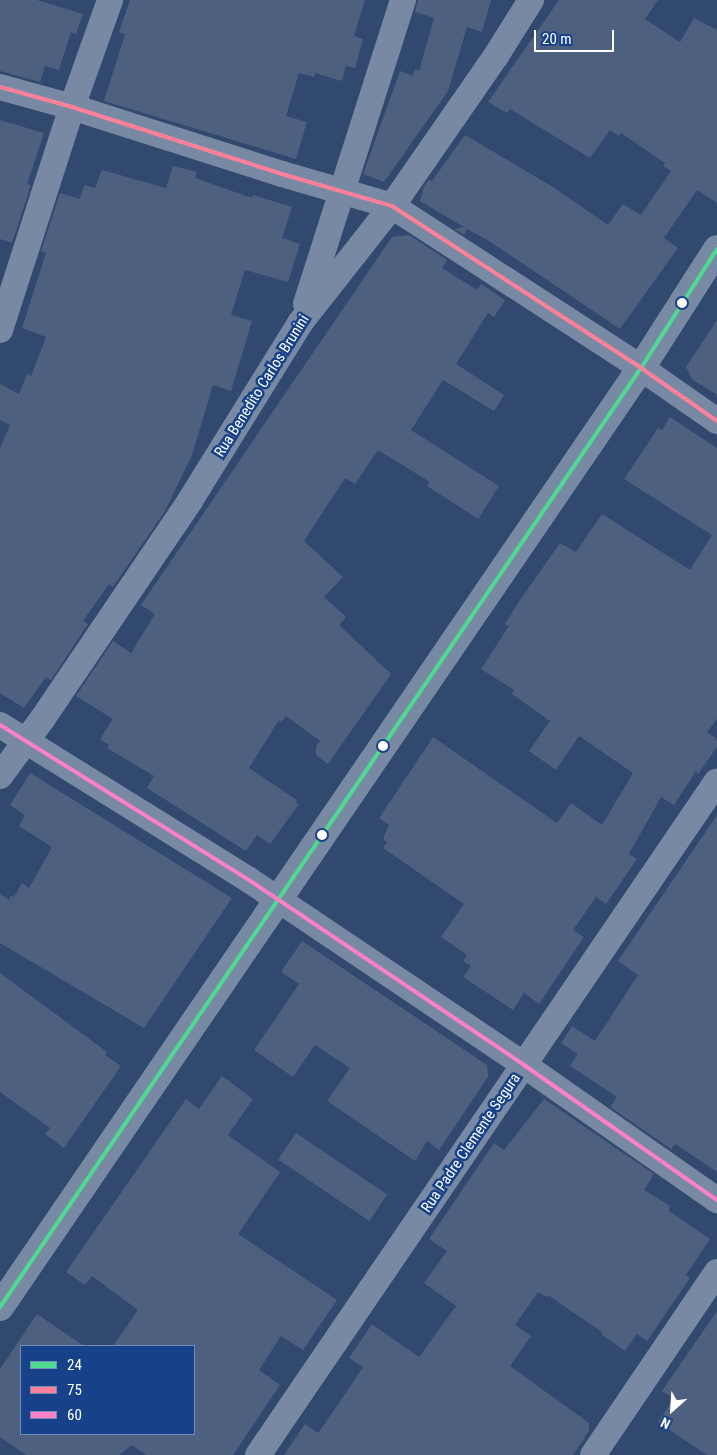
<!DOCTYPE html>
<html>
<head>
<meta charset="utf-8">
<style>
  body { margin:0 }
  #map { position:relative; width:717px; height:1455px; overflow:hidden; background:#31486f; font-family:"Roboto Condensed",sans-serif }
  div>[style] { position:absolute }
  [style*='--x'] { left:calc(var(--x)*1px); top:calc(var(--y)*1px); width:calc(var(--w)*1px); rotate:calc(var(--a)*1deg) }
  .building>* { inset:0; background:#4e6080; transform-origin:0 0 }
  .minor>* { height:26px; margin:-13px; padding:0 13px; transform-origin:13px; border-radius:13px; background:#7889a4 }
  .tertiary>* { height:28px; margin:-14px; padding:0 14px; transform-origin:14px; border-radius:14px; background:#7889a4 }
  .bus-1>* { height:4px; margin:-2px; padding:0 2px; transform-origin:2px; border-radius:2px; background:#4ddb92 }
  .bus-2>* { height:4px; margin:-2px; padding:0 2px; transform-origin:2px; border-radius:2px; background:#ff8098 }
  .bus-3>* { height:4px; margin:-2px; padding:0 2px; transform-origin:2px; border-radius:2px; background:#ff80c5 }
  .dots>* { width:14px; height:14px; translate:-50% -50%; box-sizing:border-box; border:2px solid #174189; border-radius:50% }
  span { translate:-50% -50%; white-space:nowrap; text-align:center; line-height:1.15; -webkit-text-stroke:5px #174189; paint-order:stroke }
  .street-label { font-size:15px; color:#fff }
  .legend { position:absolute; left:20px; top:1345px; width:175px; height:90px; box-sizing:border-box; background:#174189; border:1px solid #748db8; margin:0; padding:6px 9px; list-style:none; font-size:15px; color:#fff }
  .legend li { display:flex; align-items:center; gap:10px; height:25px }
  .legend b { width:25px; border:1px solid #748db8 }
  .north { position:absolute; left:647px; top:1385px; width:50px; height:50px; -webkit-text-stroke:4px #174189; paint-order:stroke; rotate:206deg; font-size:14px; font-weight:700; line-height:20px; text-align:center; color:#fff }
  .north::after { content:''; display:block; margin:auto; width:18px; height:22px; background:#fff; clip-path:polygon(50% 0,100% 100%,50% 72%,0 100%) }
  .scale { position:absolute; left:534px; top:30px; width:80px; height:22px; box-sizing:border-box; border:2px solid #fff; border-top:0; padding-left:6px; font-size:15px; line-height:18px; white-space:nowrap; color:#fff; -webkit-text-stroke:4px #174189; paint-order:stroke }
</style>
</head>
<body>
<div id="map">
  <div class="building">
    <div style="clip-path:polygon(0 0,37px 0,83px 14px,76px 34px,71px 32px,59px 70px,45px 66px,40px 82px,0 71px)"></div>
    <div style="clip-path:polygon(130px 0,365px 0,354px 36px,363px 39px,355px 68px,346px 66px,342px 81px,315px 73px,314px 77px,299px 73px,286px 116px,307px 122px,296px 159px,104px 101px,125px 34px,119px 32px)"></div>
    <div style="clip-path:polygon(418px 0,491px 0,482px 32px,467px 27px,448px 91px,384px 182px,363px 174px,400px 71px,413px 76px,415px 69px,419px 71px,434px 18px,415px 12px)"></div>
    <div style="clip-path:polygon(559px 0,658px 0,645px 19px,680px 42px,694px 18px,717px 30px,717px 203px,697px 190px,664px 238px,678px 248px,620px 329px,489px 241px,467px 229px,464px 235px,454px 229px,464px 227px,420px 201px,424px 186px,429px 180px,432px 181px,465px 135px,553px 187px,608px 225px,623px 204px,641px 215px,671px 171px,663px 166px,665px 163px,621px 133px,619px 136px,610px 130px,590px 158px,510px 109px,507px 113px,488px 102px)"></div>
    <div style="clip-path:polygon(0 120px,44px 133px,27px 184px,31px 185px,12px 243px,0 239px)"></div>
    <div style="clip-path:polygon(173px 166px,197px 172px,195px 178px,252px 198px,253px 195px,292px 207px,282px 238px,300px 244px,288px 282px,245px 270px,231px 315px,252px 321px,231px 391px,213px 385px,192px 455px,165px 511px,113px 587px,109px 584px,83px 621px,88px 624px,51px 680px,46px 677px,24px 708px,0 693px,0 448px,10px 425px,0 420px,0 384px,19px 394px,27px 374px,31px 376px,46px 337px,22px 328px,46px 253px,41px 251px,60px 193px,80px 199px,84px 185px,95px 188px,102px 170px,166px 188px)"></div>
    <div style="clip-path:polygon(409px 235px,447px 260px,442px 268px,477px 290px,481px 284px,505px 300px,494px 317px,488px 313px,456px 364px,504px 395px,494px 411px,443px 380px,411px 430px,499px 486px,478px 519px,427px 486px,430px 482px,378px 450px,355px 484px,345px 478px,304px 541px,343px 577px,324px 597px,346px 617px,339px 625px,391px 674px,328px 764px,316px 755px,316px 746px,320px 741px,286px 716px,281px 722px,279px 720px,249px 768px,297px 800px,296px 802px,299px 804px,270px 844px,257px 835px,246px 851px,147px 788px,154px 776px,107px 748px,109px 745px,100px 739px,113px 719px,76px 696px,113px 641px,131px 653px,155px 614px,141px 605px,392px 237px)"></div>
    <div style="clip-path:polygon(717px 320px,717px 395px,692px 379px,686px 367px)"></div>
    <div style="clip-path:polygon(670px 417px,717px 448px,717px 719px,707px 732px,717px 739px,717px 747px,698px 774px,696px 771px,674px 805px,661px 797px,629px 854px,637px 859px,606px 904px,596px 897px,573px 930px,584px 937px,539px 1004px,524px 993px,513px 1010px,463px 977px,471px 966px,463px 961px,467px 955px,441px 937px,464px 904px,383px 848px,387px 842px,384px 840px,384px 836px,389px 825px,379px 818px,433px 737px,557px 823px,571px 803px,602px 825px,633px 773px,579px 736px,556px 770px,529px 751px,550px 721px,512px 694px,514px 690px,481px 669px,509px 626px,505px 624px,518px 603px,560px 543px,576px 552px,602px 514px,690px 570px,712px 535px,624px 479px,658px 428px,662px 430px)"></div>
    <div style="clip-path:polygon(30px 773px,232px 898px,144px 1028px,0 943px,0 894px,9px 900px,11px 896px,14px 897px,22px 883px,29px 888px,52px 847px,19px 826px,25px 815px,10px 805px)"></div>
    <div style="clip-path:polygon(717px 815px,717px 1172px,675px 1144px,671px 1149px,610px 1107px,617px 1097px,570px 1066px,578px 1054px,561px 1043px,572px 1026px,595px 1041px,638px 975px,618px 961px)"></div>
    <div style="clip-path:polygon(302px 941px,487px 1065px,488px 1077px,439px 1150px,427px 1141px,415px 1161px,327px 1101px,350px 1068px,315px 1045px,293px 1077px,254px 1050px,299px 984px,281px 972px)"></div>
    <div style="clip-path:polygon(0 973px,107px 1052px,105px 1055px,121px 1066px,64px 1148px,45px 1134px,50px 1128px,0 1092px)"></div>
    <div style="clip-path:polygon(222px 1076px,253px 1099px,228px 1135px,280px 1172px,238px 1234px,337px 1300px,303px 1350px,281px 1336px,259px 1370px,280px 1385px,233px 1455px,146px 1455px,132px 1445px,119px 1455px,26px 1455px,0 1437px,0 1369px,37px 1314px,84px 1346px,21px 1346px,21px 1434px,194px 1434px,194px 1346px,113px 1346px,138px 1310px,92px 1276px,85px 1285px,66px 1272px,186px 1099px,199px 1109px)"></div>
    <div style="clip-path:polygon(544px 1099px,654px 1174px,644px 1190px,669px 1205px,669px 1211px,710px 1239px,686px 1275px,690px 1278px,647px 1341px,637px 1334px,625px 1351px,601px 1334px,602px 1332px,548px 1295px,547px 1297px,538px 1292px,515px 1325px,531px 1336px,510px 1366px,589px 1423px,589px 1431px,573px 1455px,284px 1455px,305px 1424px,318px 1433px,341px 1400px,363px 1367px,349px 1358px,372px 1324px,419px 1357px,456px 1306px,424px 1283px,447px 1251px,429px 1239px,494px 1143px,504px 1150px)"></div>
    <div style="left:296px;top:1133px;width:110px;height:32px;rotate:34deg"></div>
    <div style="clip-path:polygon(717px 1311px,717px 1455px,707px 1455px,658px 1422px,674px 1398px,662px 1391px)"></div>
  </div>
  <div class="minor">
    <div style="--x:0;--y:87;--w:75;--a:15.5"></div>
    <div style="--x:72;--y:107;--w:220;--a:17.7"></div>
    <div style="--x:282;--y:174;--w:115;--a:16.2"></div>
    <div style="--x:392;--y:206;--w:297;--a:33"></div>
    <div style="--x:641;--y:368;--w:93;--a:34.9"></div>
    <div style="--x:306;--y:304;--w:319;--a:-72.3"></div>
    <div style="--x:0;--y:330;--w:234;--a:-72.1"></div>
    <div style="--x:72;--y:107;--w:114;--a:-70.4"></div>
    <div style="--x:0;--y:725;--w:293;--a:31.9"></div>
    <div style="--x:249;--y:880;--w:331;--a:33.9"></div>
    <div style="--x:524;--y:1065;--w:236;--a:35"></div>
    <div style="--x:0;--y:776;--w:72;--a:-53.4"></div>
    <div style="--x:43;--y:718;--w:264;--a:-55.9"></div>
    <div style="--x:191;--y:499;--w:207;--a:-58.2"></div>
    <div style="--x:300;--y:323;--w:149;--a:-51.8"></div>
    <div style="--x:392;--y:206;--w:183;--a:-55.3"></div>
    <div style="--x:496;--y:56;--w:66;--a:-58"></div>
    <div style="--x:258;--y:1455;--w:815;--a:-55.74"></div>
    <div style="--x:593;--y:1455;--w:221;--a:-55.9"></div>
  </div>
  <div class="tertiary">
    <div style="--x:0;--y:1307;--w:1137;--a:-55.68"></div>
    <div style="--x:641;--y:368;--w:141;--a:-57.4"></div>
  </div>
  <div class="bus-1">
    <div style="--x:0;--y:1307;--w:1137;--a:-55.68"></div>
    <div style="--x:641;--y:368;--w:141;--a:-57.4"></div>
  </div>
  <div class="bus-2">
    <div style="--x:0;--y:87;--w:75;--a:15.5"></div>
    <div style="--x:72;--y:107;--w:220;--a:17.7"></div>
    <div style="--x:282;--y:174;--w:115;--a:16.2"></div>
    <div style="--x:392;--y:206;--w:297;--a:33"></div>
    <div style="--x:641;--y:368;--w:93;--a:34.9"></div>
  </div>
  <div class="bus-3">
    <div style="--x:0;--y:725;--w:293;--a:31.9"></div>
    <div style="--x:249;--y:880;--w:331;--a:33.9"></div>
    <div style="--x:524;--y:1065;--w:236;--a:35"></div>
  </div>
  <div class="dots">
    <div style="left:682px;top:303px;background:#fff"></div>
    <div style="left:383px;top:746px;background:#fff"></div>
    <div style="left:322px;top:835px;background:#fff"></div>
  </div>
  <div class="street-label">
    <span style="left:262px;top:386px;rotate:-58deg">Rua Benedito Carlos Brunini</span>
    <span style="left:471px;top:1143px;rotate:-56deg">Rua Padre Clemente Segura</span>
  </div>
  <ul class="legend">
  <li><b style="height:6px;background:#4ddb92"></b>24</li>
  <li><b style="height:6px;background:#ff8098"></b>75</li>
  <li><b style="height:6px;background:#ff80c5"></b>60</li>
  </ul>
  <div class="north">N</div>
  <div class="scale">20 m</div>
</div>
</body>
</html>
